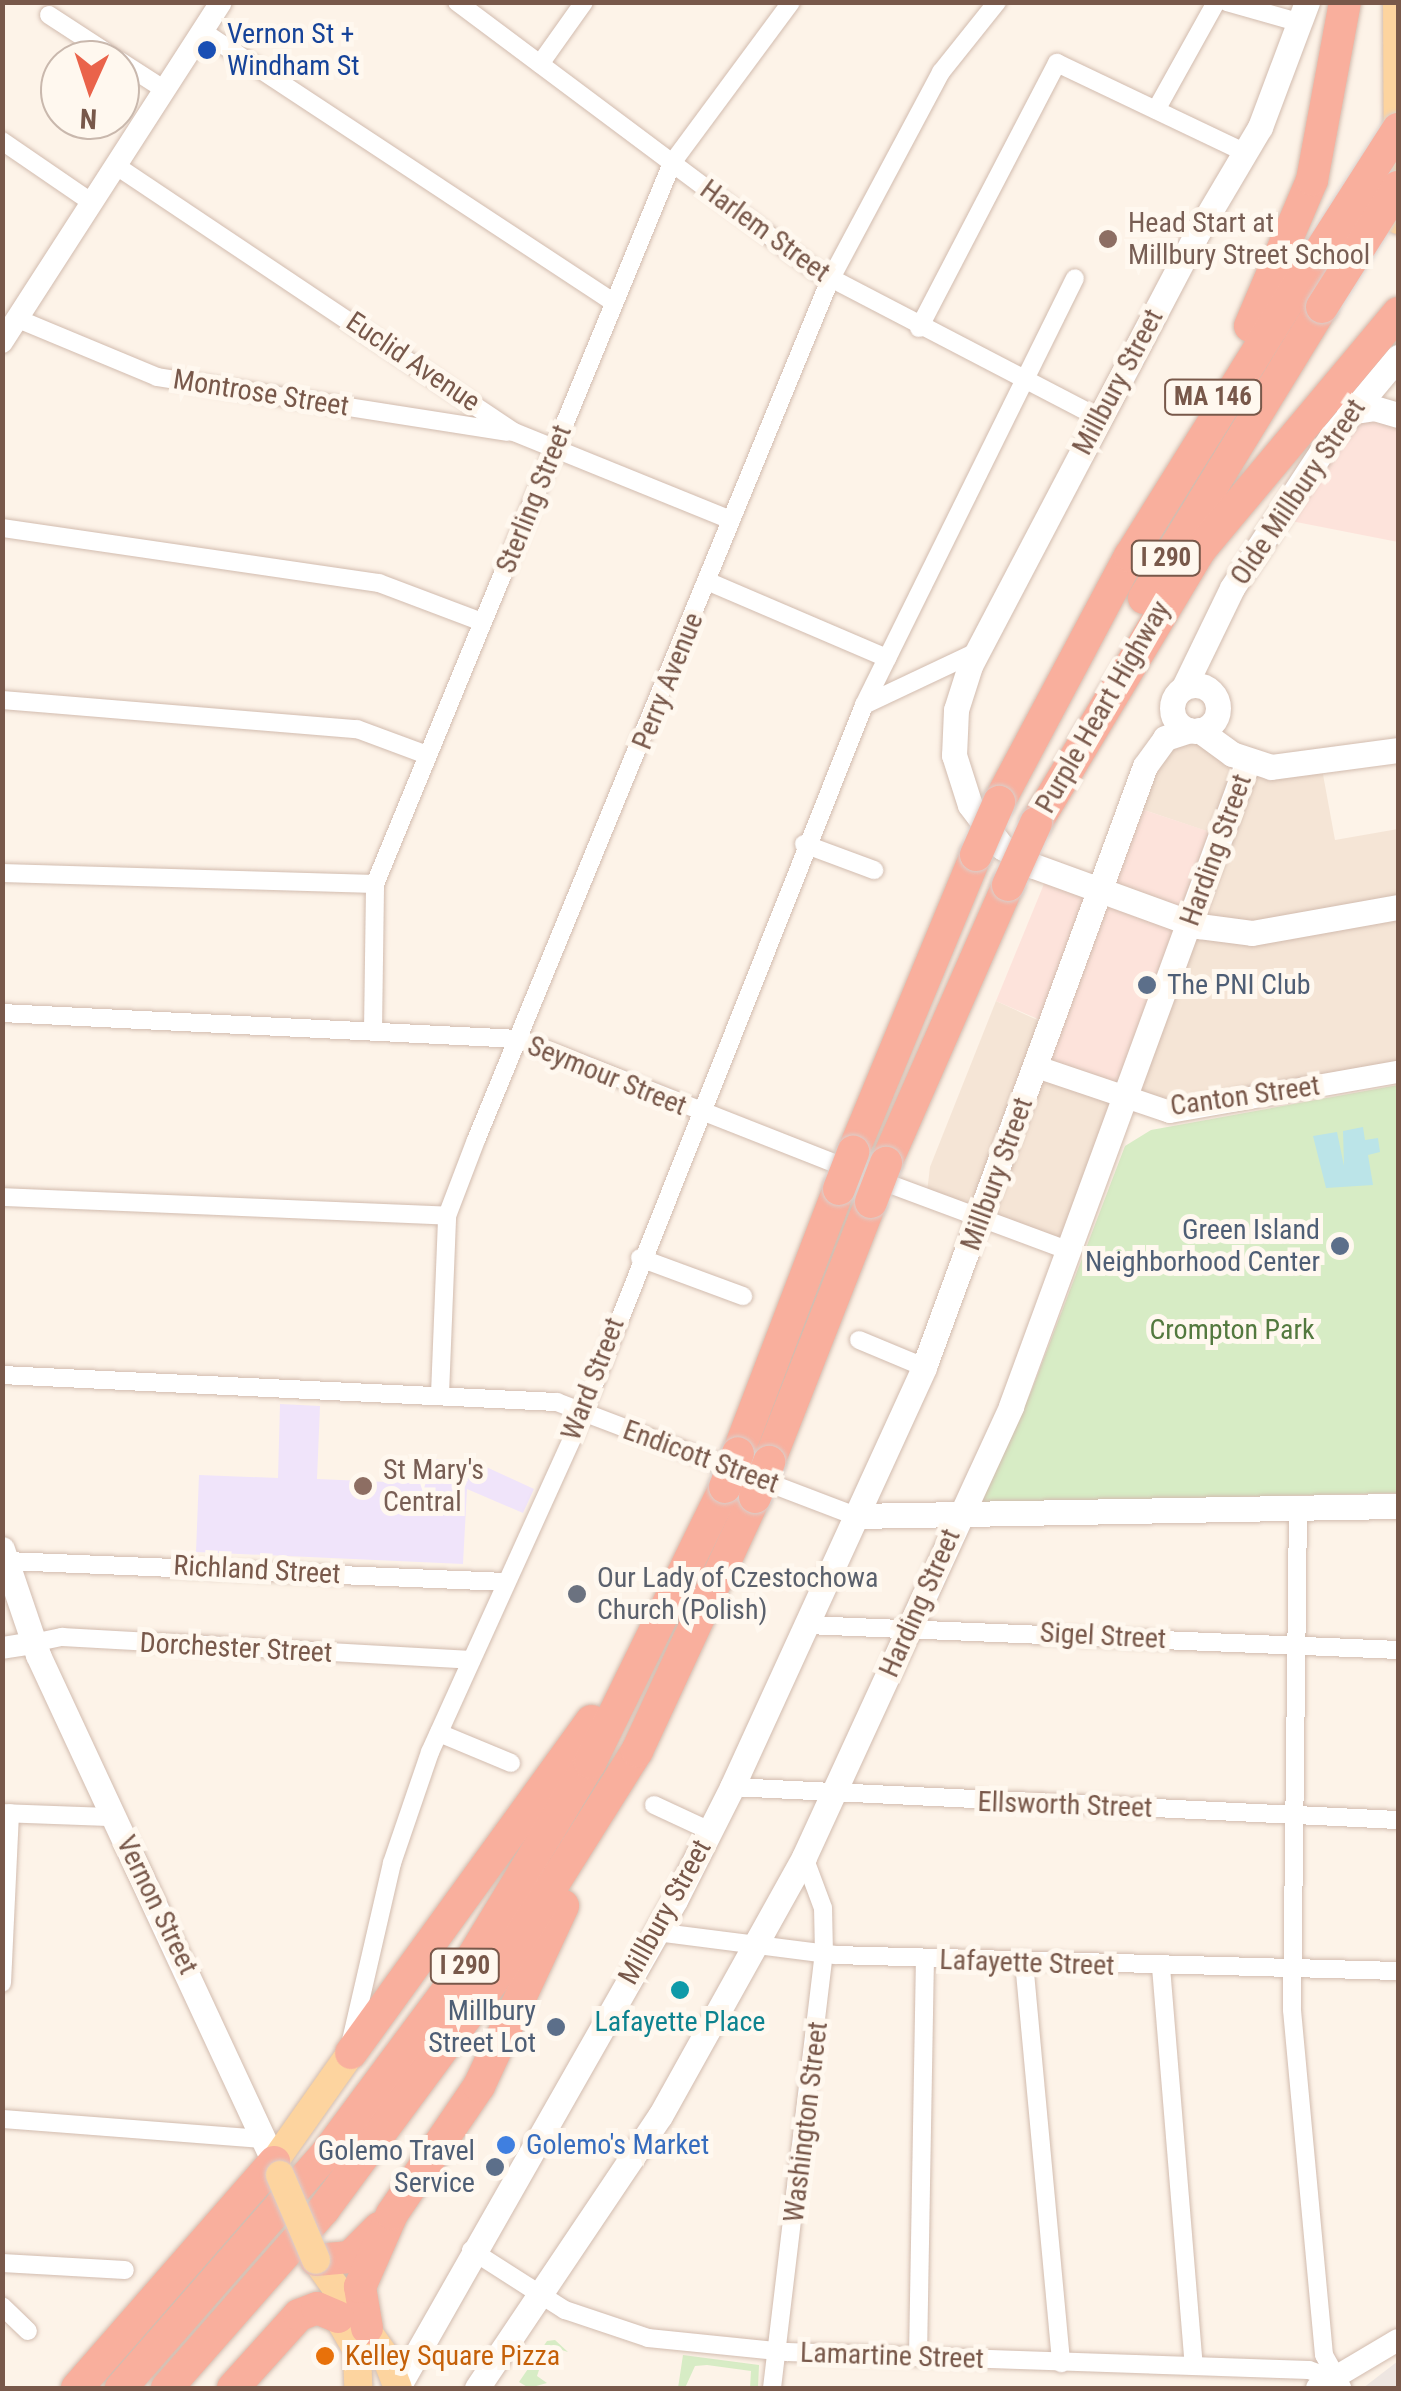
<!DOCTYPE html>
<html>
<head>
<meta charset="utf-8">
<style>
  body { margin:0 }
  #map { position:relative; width:1401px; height:2391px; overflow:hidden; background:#fdf3e8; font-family:"Roboto Condensed",sans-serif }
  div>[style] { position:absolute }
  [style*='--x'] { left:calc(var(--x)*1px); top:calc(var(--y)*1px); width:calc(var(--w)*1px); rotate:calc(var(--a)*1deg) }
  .residential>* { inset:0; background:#f5e5d6 }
  .commercial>* { inset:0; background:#fde3db }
  .industrial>* { inset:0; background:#eee6e1 }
  .education>* { inset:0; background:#f0e4fa }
  .green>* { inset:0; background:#d7ecc5 }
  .water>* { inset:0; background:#bbe4e8 }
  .roads { filter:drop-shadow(0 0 2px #d2bcaf) drop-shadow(0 0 2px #d2bcaf) }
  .minor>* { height:18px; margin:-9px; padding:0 9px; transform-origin:9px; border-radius:9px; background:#fff }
  .tertiary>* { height:22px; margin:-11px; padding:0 11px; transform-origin:11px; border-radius:11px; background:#fff }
  .secondary>* { height:25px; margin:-12.5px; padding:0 12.5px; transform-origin:12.5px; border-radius:12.5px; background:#fff }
  .secondary>.ring { margin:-12.5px; padding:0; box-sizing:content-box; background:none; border:25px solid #fff; border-radius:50% }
  .primary>* { height:28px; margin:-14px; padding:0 14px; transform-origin:14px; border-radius:14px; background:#fdd49f }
  .motorway>* { height:32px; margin:-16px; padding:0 16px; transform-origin:16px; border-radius:16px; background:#f9af9d }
  .bridges { filter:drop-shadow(0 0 2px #d9d0cc) drop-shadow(0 0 2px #d9d0cc) }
  .primary-bridge>* { height:28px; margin:-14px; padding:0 14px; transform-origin:14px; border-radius:14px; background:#fdd49f }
  .motorway-bridge>* { height:32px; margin:-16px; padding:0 16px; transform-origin:16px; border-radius:16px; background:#f9af9d }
  .dots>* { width:28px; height:28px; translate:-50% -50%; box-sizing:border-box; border:5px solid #fff8ef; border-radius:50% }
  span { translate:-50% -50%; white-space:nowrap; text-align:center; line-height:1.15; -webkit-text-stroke:10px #fff8ef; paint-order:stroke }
  .shield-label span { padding:2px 8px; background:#fff8ef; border:2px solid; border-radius:8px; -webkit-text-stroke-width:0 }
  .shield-label { font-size:25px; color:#78584a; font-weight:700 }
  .transit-label { font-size:28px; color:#164399 }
  .left { translate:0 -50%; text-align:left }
  .education-label { font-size:28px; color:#785e54 }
  .street-label { font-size:28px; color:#78584a }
  .service-label { font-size:28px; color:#4e5e75 }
  .right { translate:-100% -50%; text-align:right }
  .park-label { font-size:28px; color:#53793f }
  .worship-label { font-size:28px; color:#5b616d }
  .culture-label { font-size:28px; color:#0d838f }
  .shop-label { font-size:28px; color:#366cbe }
  .food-label { font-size:28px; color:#c56008 }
  .frame { position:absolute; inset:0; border:5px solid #78584a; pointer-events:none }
  .north { position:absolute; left:40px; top:40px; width:100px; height:100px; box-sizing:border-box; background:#fff8ef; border:2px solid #c9b8ad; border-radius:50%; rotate:183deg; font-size:28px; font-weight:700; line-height:40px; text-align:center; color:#78584a }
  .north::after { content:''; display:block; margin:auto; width:35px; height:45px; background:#ea634a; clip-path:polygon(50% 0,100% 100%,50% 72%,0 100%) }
</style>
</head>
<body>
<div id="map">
  <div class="residential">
    <div style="clip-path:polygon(1183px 737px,1249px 767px,1322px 769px,1335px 840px,1398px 829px,1398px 1065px,1172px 1108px,1132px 1098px,1224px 837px,1138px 808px,1160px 748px)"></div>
    <div style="clip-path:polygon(996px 1001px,1046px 1024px,1117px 1102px,1065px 1242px,927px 1192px,930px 1167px)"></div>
  </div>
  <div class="commercial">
    <div style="clip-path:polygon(1354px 417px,1398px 420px,1398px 542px,1286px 520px)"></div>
    <div style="clip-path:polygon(1138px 808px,1225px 837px,1132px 1098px,1041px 1063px,1054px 1026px,996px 1001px,1053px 862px,1112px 880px)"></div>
  </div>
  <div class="industrial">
    <div style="clip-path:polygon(1398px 2361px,1398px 2388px,1363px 2388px)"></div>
  </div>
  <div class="education">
    <div style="clip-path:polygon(280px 1404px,320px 1406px,317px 1479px,434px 1484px,436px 1459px,471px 1460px,534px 1489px,523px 1513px,467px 1489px,463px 1564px,196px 1552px,199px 1475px,278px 1478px)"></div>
  </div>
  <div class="green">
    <div style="clip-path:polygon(1398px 1085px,1398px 1493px,980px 1503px,1031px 1392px,1125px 1146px,1151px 1130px)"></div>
    <div style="clip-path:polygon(555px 2340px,568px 2352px,552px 2347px,542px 2361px,537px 2376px,547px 2383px,529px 2388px,519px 2382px,547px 2341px)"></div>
    <div style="clip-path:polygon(683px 2355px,759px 2365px,758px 2388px,750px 2388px,751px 2371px,707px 2365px,695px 2366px,685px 2388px,678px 2388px)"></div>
  </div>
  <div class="water">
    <div style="clip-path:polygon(1363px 1127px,1365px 1140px,1378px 1138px,1380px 1152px,1368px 1155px,1373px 1185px,1326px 1188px,1313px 1136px,1337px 1132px,1344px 1166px,1343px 1131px)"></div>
  </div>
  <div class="roads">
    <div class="minor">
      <div style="--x:457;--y:2;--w:449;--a:36.8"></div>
      <div style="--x:817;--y:271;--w:318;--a:27.5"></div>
      <div style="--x:1227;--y:2;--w:77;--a:15.8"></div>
      <div style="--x:49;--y:15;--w:82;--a:33.1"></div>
      <div style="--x:202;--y:31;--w:492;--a:33.4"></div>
      <div style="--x:120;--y:61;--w:54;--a:32.8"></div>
      <div style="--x:540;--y:64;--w:76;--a:-54.6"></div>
      <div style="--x:1156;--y:110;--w:124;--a:-60.9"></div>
      <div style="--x:2;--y:141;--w:108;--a:34.4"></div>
      <div style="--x:115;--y:165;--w:480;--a:33.8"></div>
      <div style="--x:514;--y:432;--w:234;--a:22.1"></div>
      <div style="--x:18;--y:319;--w:151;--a:22.6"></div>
      <div style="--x:157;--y:377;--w:355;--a:8.9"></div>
      <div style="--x:919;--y:328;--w:299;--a:-62.5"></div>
      <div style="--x:1057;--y:63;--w:207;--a:25.5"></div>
      <div style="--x:2;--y:528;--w:381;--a:8.3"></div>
      <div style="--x:379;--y:583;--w:110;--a:20.7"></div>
      <div style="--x:707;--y:581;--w:196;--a:23.2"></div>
      <div style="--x:2;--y:700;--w:356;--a:4.7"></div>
      <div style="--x:357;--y:729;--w:75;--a:20.4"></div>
      <div style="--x:864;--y:705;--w:126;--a:-25.3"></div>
      <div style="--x:804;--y:844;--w:75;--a:20.4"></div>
      <div style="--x:2;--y:873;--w:373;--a:1.7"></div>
      <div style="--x:2;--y:1013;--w:518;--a:2.88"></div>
      <div style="--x:519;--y:1039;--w:357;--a:21.5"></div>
      <div style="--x:373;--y:1031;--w:147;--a:-89.2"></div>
      <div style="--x:375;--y:884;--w:780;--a:-67.61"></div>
      <div style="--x:672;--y:163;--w:200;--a:-53.5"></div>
      <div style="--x:876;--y:1179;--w:204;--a:20.4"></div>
      <div style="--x:2;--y:1197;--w:445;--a:2.4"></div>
      <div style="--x:640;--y:1258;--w:110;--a:20.3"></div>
      <div style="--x:859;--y:1340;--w:70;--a:22.6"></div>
      <div style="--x:2;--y:1375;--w:556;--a:2.79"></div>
      <div style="--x:557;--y:1402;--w:319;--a:20.9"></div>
      <div style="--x:440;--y:1394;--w:178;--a:-87.7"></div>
      <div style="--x:447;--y:1216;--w:81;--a:-69.1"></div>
      <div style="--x:476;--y:1140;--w:930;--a:-67.63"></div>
      <div style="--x:830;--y:280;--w:236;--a:-61.9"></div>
      <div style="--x:941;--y:72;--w:90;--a:-51.3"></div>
      <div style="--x:1298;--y:1508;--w:502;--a:90.68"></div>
      <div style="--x:1292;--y:2010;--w:346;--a:84.7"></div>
      <div style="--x:1324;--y:2355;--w:38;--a:61"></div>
      <div style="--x:7;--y:1561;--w:500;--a:2.41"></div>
      <div style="--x:807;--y:1625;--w:592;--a:2.42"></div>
      <div style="--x:33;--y:1643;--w:30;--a:-12"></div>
      <div style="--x:62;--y:1637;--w:410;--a:3.2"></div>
      <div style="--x:439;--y:1733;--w:78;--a:22.6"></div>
      <div style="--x:732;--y:1787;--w:667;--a:2.84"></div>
      <div style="--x:654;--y:1805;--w:62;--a:24.9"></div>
      <div style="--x:2;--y:1813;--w:111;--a:2.1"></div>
      <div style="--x:656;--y:1932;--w:180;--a:7.3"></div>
      <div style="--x:835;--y:1955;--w:563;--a:1.63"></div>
      <div style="--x:1024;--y:1962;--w:403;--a:84.7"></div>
      <div style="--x:1161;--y:1967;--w:400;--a:85.3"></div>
      <div style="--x:2;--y:1983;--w:170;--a:-87.3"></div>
      <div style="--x:350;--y:2045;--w:187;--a:-77"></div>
      <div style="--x:392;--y:1863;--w:117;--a:-71.1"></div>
      <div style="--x:430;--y:1752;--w:351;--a:-65.6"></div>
      <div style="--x:575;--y:1432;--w:782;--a:-68.32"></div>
      <div style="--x:864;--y:705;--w:476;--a:-63.7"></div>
      <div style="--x:2;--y:2119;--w:262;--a:4.4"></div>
      <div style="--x:471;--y:2250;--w:112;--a:32.6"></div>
      <div style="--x:565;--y:2310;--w:88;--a:18.6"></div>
      <div style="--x:648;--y:2338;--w:140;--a:5.8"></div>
      <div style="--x:787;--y:2352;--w:522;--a:1.97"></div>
      <div style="--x:1309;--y:2370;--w:27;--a:20"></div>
      <div style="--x:2;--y:2263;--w:123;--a:3.3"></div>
      <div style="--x:2;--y:2306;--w:36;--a:44"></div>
      <div style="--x:918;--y:2357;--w:397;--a:-89"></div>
      <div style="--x:772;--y:2388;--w:437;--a:-83.2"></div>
      <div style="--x:824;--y:1954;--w:46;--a:-91.2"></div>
      <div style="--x:823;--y:1908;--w:54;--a:-110.4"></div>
    </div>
    <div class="tertiary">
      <div style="--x:2;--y:342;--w:404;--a:-57.2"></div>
      <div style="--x:1037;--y:1067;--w:140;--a:18.7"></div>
      <div style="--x:1170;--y:1112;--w:231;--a:-10"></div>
      <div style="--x:2;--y:1648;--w:31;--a:-9"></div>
      <div style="--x:1317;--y:2388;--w:94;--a:-30.7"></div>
    </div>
    <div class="secondary">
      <div style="--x:1307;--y:2;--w:134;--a:110.6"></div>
      <div style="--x:1260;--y:127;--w:128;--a:120.6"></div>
      <div style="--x:1195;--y:237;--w:484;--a:117.7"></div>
      <div style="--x:970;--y:666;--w:46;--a:107.7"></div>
      <div style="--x:956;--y:710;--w:45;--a:92.5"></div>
      <div style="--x:954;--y:755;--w:52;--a:72.3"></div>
      <div style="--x:970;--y:805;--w:53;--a:52.7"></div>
      <div style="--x:1002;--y:847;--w:37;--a:31"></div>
      <div style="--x:1034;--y:866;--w:176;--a:20"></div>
      <div style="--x:1199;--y:926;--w:53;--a:7.5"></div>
      <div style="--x:1252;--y:933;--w:148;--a:-10.1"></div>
      <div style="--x:1349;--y:412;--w:25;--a:-9"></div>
      <div style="--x:1374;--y:408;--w:25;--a:16"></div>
      <div class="ring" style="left:1172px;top:685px;width:21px;height:21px"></div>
      <div style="--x:1184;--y:687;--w:110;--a:-64.1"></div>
      <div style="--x:1232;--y:588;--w:182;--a:-56.7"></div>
      <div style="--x:1332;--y:436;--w:103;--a:-50.1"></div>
      <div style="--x:1199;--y:730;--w:41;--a:36"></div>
      <div style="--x:1232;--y:754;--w:41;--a:18.4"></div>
      <div style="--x:1271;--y:767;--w:128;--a:-7.6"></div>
      <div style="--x:855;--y:1516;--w:543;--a:-1.06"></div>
      <div style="--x:2;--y:1549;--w:112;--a:71.2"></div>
      <div style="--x:38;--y:1655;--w:559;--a:65.04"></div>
      <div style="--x:398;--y:2387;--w:560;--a:-60.37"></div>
      <div style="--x:675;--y:1900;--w:127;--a:-63.2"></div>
      <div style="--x:732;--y:1787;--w:462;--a:-65.4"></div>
      <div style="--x:924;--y:1367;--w:640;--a:-69.81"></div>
      <div style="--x:1145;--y:766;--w:34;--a:-54"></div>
      <div style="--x:1165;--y:738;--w:25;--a:-18"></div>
      <div style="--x:477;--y:2388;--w:328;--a:-56.1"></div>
      <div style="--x:660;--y:2116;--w:296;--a:-60.9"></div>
      <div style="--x:804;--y:1857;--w:496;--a:-65.3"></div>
      <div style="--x:1011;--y:1406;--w:687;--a:-69.82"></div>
    </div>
    <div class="primary">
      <div style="--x:1397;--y:2;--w:218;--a:89.7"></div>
      <div style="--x:280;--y:2175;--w:14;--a:-115"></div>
      <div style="--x:274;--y:2162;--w:133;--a:-54.8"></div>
      <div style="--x:316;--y:2260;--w:120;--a:54.2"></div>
      <div style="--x:386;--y:2357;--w:33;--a:69"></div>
      <div style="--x:335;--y:2312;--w:44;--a:59.9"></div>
      <div style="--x:357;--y:2350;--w:38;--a:88"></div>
    </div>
    <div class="motorway">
      <div style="--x:1250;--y:326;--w:159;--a:-67"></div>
      <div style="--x:1312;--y:180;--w:181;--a:-79.5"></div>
      <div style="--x:1144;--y:598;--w:341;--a:-58.5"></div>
      <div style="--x:999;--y:802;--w:279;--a:-62"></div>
      <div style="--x:1130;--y:556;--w:359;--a:-58.1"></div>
      <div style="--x:1036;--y:823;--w:318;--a:-59"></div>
      <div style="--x:1200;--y:550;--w:309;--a:-50.1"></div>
      <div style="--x:853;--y:1152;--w:321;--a:-67.5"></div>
      <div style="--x:886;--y:1163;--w:304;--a:-66.3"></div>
      <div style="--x:738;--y:1453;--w:283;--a:-69.1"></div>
      <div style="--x:769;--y:1462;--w:279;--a:-68.6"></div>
      <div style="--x:351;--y:2053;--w:410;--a:-54.1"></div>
      <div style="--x:316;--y:2260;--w:34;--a:-5"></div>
      <div style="--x:350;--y:2257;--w:41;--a:-45"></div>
      <div style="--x:367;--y:2328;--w:42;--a:-99.7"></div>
      <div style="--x:360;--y:2287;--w:80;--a:-66.3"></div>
      <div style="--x:392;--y:2214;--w:155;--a:-55.8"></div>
      <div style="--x:479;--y:2086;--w:199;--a:-65"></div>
      <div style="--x:77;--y:2388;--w:300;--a:-48.9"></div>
      <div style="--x:121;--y:2388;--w:311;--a:-48.8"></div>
      <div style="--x:326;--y:2154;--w:247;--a:-53.4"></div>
      <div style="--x:473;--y:1956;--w:226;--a:-58.8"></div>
      <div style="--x:590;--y:1763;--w:307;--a:-63.9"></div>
      <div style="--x:167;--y:2388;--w:238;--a:-48.7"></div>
      <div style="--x:324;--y:2209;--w:282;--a:-53.5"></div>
      <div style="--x:492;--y:1982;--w:273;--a:-57.9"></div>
      <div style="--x:637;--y:1751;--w:280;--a:-65.1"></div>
      <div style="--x:233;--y:2388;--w:98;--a:-47.9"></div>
      <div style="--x:299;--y:2315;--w:19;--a:-21"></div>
      <div style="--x:317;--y:2308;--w:23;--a:23"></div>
    </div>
  </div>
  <div class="bridges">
    <div class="primary-bridge">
      <div style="--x:280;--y:2175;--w:92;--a:67"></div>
    </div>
    <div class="motorway-bridge">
      <div style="--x:1320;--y:251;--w:145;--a:-57.4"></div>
      <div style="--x:1322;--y:307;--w:142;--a:-57.7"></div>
      <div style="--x:976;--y:855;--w:58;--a:-66.5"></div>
      <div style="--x:1008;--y:885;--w:68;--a:-65.7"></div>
      <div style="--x:839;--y:1189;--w:40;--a:-69"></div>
      <div style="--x:871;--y:1202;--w:42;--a:-69"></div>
      <div style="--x:725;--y:1487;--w:36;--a:-69"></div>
      <div style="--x:755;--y:1497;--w:38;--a:-68"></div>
    </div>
  </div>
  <div class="dots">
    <div style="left:207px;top:50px;background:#1a4fb4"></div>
    <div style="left:1108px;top:239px;background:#8d6e63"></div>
    <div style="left:1147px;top:985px;background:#5c6f8a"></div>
    <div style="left:1340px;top:1246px;background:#5c6f8a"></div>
    <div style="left:363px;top:1486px;background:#8d6e63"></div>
    <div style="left:577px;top:1594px;background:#6b7280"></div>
    <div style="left:680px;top:1990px;background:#0f9aa8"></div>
    <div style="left:556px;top:2027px;background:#5c6f8a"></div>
    <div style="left:506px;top:2145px;background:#3f7fe0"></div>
    <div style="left:495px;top:2167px;background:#5c6f8a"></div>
    <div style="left:325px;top:2356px;background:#e8710a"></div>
  </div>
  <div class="shield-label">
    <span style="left:1213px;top:397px">MA 146</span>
    <span style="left:1166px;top:558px">I 290</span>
    <span style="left:465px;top:1966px">I 290</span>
  </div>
  <div class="transit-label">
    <span class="left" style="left:227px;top:50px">Vernon St +<br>Windham St</span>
  </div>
  <div class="education-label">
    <span class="left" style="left:1128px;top:239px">Head Start at<br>Millbury Street School</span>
    <span class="left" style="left:383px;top:1486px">St Mary's<br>Central</span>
  </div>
  <div class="street-label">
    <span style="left:765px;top:231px;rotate:36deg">Harlem Street</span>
    <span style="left:413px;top:362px;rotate:34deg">Euclid Avenue</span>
    <span style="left:1118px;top:382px;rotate:-62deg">Millbury Street</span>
    <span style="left:261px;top:393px;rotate:9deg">Montrose Street</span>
    <span style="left:1298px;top:492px;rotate:-56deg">Olde Millbury Street</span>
    <span style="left:534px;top:499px;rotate:-68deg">Sterling Street</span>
    <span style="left:668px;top:681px;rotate:-68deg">Perry Avenue</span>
    <span style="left:1103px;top:707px;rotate:-60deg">Purple Heart Highway</span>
    <span style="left:1216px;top:850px;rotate:-70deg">Harding Street</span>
    <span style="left:607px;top:1076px;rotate:22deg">Seymour Street</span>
    <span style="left:1245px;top:1096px;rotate:-8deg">Canton Street</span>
    <span style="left:997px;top:1174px;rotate:-70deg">Millbury Street</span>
    <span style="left:593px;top:1379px;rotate:-69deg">Ward Street</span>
    <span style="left:701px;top:1457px;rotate:20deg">Endicott Street</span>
    <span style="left:257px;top:1570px;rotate:3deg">Richland Street</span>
    <span style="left:920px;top:1603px;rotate:-66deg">Harding Street</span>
    <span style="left:1103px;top:1636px;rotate:3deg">Sigel Street</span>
    <span style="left:236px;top:1648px;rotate:3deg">Dorchester Street</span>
    <span style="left:1065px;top:1805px;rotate:2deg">Ellsworth Street</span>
    <span style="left:157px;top:1905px;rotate:64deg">Vernon Street</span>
    <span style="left:665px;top:1912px;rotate:-61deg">Millbury Street</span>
    <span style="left:1027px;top:1963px;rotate:2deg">Lafayette Street</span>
    <span style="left:806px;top:2122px;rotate:-83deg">Washington Street</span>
    <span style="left:892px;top:2356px;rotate:2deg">Lamartine Street</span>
  </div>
  <div class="service-label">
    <span class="left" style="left:1167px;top:985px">The PNI Club</span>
    <span class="right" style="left:1320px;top:1246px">Green Island<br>Neighborhood Center</span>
    <span class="right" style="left:536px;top:2027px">Millbury<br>Street Lot</span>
    <span class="right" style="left:475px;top:2167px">Golemo Travel<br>Service</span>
  </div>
  <div class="park-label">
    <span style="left:1232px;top:1330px">Crompton Park</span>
  </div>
  <div class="worship-label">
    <span class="left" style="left:597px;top:1594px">Our Lady of Czestochowa<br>Church (Polish)</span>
  </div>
  <div class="culture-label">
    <span style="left:680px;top:2022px">Lafayette Place</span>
  </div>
  <div class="shop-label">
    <span class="left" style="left:526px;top:2145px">Golemo's Market</span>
  </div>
  <div class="food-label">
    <span class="left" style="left:345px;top:2356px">Kelley Square Pizza</span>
  </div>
  <div class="frame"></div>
  <div class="north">N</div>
</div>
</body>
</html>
